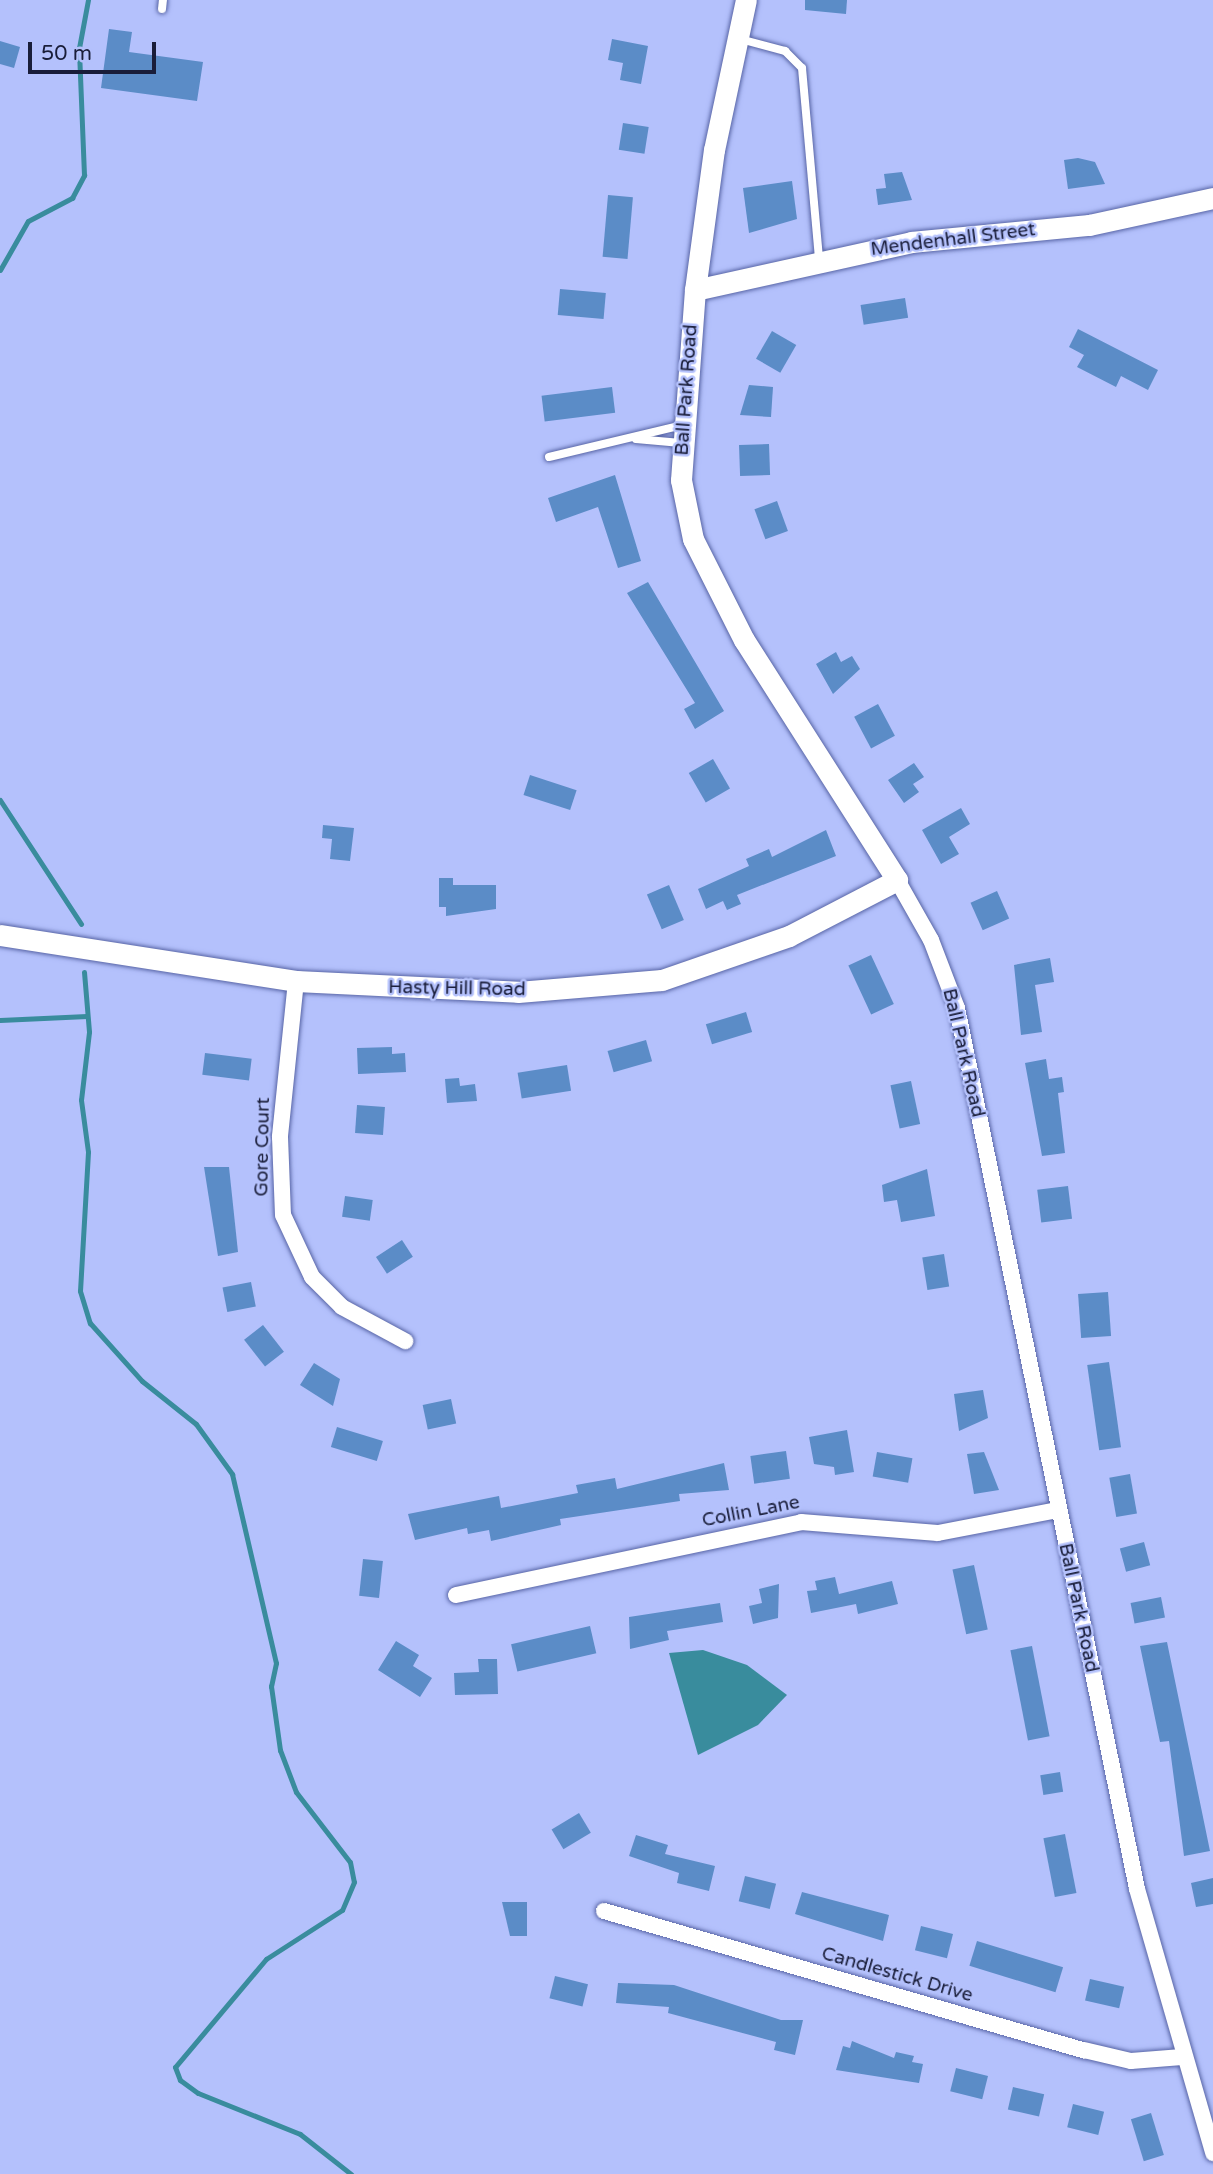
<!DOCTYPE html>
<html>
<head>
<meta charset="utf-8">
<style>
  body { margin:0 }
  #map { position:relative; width:1213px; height:2174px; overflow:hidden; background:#b4c1fc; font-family:"Varela Round",sans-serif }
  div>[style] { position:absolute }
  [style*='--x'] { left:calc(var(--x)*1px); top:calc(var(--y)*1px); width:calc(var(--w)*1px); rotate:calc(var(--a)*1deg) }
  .water>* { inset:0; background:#398c9d }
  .stream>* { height:5px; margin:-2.5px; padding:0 2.5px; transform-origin:2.5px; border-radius:2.5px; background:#398c9d }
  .building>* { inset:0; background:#5b8cc7; transform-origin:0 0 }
  .roads { filter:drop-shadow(0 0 2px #5865a6) drop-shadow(0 0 2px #5865a6) }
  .service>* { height:8px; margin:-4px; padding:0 4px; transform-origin:4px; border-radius:4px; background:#fff }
  .minor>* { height:16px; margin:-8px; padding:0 8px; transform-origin:8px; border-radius:8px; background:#fff }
  .tertiary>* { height:21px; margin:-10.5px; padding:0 10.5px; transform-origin:10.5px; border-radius:10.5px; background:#fff }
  span { translate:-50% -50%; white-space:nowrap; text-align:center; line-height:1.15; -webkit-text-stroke:5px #b4c1fc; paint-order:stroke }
  .street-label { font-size:19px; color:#191d39 }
  .scale { position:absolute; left:28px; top:42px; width:128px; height:32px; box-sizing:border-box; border:4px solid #191d39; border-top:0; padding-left:9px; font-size:21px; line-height:24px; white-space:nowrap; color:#191d39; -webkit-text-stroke:5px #b4c1fc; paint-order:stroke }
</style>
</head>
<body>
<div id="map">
  <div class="water">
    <div style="clip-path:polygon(703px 1650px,747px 1665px,787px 1695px,758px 1725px,698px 1755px,669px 1653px)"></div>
  </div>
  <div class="stream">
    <div style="--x:0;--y:270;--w:56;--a:-60.3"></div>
    <div style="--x:28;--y:221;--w:50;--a:-27.6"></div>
    <div style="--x:72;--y:198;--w:26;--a:-62"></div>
    <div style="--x:84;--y:175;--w:127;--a:-92.3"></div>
    <div style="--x:79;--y:48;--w:49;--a:-79.4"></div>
    <div style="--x:0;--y:800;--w:148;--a:56.8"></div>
    <div style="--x:84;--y:972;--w:60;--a:85.2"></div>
    <div style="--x:89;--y:1032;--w:68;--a:96.7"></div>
    <div style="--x:81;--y:1100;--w:52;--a:82.3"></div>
    <div style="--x:88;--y:1152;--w:139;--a:93.3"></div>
    <div style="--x:80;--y:1291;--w:34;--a:73"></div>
    <div style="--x:90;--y:1323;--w:78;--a:48.1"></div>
    <div style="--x:142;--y:1381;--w:69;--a:38.5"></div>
    <div style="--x:196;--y:1424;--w:62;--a:54.2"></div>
    <div style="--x:232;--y:1474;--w:194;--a:76.9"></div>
    <div style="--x:276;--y:1663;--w:24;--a:102"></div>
    <div style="--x:271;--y:1686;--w:65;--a:82"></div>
    <div style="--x:280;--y:1750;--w:45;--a:69.1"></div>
    <div style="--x:296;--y:1792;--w:88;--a:52.4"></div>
    <div style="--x:350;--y:1862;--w:20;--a:79"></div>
    <div style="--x:354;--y:1882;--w:30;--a:113"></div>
    <div style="--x:342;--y:1910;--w:90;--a:147.2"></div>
    <div style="--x:266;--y:1959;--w:141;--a:130.1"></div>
    <div style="--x:175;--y:2067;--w:14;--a:69"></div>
    <div style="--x:180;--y:2080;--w:22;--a:36"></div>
    <div style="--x:198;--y:2093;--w:110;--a:21.9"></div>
    <div style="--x:300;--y:2134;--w:65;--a:38.1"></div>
    <div style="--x:0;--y:1020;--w:87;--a:-2.6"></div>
  </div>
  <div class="building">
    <div style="clip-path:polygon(805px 0,847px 0,846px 14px,805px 10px)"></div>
    <div style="clip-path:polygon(109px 29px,132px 32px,129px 52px,203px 62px,197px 101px,101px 88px)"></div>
    <div style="clip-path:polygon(612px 39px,648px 46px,641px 84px,620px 80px,623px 63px,608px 60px)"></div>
    <div style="clip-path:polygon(0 41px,20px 47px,14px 68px,0 64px)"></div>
    <div style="left:623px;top:123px;width:26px;height:27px;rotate:9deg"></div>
    <div style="clip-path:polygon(1078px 158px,1095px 162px,1105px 184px,1068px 189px,1064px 160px)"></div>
    <div style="clip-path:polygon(902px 172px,912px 200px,878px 205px,876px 189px,886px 188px,884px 174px)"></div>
    <div style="clip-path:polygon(792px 181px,797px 219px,749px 233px,743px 188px)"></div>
    <div style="left:608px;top:195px;width:25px;height:62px;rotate:5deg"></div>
    <div style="left:560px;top:289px;width:46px;height:26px;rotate:5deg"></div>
    <div style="left:905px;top:298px;width:20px;height:45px;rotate:81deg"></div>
    <div style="clip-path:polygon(1078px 329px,1158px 370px,1148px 390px,1121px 376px,1116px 387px,1077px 367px,1084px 355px,1069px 347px)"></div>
    <div style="left:772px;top:331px;width:28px;height:32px;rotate:30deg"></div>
    <div style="clip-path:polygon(749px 385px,773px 387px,771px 417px,740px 415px)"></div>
    <div style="left:612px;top:387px;width:26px;height:71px;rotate:83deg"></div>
    <div style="left:769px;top:444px;width:31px;height:30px;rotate:88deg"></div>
    <div style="clip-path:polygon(615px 475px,641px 561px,618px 568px,598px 507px,556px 522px,548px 498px)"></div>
    <div style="left:777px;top:501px;width:32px;height:24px;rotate:70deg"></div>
    <div style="clip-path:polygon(648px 582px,724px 711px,695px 729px,684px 709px,695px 703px,627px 593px)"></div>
    <div style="clip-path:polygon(836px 652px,841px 662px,852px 656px,860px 669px,833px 694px,816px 664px)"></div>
    <div style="left:878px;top:704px;width:36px;height:27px;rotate:62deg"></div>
    <div style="left:713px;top:759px;width:34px;height:28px;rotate:60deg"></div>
    <div style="clip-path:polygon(914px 763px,924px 777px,913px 784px,919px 792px,904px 803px,888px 780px)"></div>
    <div style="left:530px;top:775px;width:49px;height:21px;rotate:18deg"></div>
    <div style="clip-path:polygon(961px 808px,970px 824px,949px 837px,959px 854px,941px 864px,922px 830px)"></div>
    <div style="clip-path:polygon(323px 825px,354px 828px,350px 861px,330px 859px,332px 839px,322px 838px)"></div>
    <div style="clip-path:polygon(826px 830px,836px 856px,737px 895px,741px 904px,727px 910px,723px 901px,706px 909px,698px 889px,749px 866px,746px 859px,769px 849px,772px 857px)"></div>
    <div style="clip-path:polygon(439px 878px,453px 878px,453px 885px,496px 885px,496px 909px,446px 916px,446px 907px,439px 907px)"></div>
    <div style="left:669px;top:885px;width:38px;height:24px;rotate:67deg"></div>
    <div style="left:997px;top:891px;width:30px;height:29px;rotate:66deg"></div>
    <div style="left:871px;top:955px;width:54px;height:25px;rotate:65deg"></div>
    <div style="clip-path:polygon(1050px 958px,1054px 982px,1035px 985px,1042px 1032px,1021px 1035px,1014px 965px)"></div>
    <div style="left:746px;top:1012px;width:21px;height:42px;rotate:73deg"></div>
    <div style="left:646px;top:1040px;width:22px;height:40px;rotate:74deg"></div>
    <div style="clip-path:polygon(392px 1047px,392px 1054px,405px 1053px,406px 1072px,358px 1074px,357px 1048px)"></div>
    <div style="left:205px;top:1053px;width:47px;height:22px;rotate:7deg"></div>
    <div style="clip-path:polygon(1046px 1059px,1049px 1079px,1062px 1077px,1064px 1092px,1058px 1093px,1065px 1153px,1042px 1156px,1025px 1063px)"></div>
    <div style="left:567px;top:1065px;width:26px;height:50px;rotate:81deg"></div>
    <div style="clip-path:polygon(459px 1078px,460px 1086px,475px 1084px,477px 1101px,447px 1103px,445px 1079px)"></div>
    <div style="left:911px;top:1081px;width:44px;height:21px;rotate:78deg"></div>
    <div style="left:357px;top:1105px;width:28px;height:28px;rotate:4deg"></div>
    <div style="clip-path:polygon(204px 1167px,229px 1167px,238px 1252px,218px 1256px)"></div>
    <div style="clip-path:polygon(927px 1169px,935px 1216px,901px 1222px,897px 1200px,884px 1202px,882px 1185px)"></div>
    <div style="left:1068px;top:1186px;width:33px;height:31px;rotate:83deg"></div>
    <div style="left:345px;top:1196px;width:28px;height:21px;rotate:8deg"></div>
    <div style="left:402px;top:1240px;width:20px;height:31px;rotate:57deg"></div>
    <div style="left:944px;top:1254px;width:33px;height:22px;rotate:81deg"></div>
    <div style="left:251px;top:1282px;width:25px;height:29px;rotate:79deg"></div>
    <div style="left:1108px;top:1292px;width:44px;height:30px;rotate:86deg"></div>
    <div style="left:263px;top:1325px;width:34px;height:24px;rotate:52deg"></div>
    <div style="left:1109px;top:1362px;width:86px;height:22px;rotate:82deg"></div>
    <div style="clip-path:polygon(314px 1363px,340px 1379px,333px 1406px,300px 1385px)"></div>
    <div style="clip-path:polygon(983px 1390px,988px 1418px,959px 1431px,954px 1394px)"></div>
    <div style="left:451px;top:1399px;width:25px;height:29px;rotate:78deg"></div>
    <div style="left:337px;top:1427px;width:48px;height:21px;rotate:17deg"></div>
    <div style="clip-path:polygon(847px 1430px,854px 1472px,835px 1475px,834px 1467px,814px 1464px,809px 1437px)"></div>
    <div style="left:786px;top:1451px;width:28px;height:36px;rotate:82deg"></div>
    <div style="left:877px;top:1452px;width:36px;height:25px;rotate:10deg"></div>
    <div style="clip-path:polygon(984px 1452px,999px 1490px,974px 1494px,967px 1454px)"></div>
    <div style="clip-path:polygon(724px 1463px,729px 1490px,679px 1494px,680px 1501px,560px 1519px,561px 1525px,491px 1541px,489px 1530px,468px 1534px,467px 1528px,415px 1540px,408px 1514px,499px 1496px,501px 1508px,578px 1493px,576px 1485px,615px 1478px,617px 1489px)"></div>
    <div style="left:1130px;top:1474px;width:40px;height:21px;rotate:80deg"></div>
    <div style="left:1144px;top:1542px;width:24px;height:25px;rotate:75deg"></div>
    <div style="left:363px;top:1559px;width:20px;height:37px;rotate:6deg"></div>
    <div style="left:974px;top:1565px;width:66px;height:22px;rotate:78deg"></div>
    <div style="clip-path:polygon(835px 1577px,839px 1594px,892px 1581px,898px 1604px,858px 1614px,856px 1604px,811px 1613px,807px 1591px,817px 1590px,815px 1581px)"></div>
    <div style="clip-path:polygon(779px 1584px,778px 1618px,753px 1624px,749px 1606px,762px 1603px,759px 1589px)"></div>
    <div style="left:1161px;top:1597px;width:21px;height:31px;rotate:79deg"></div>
    <div style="clip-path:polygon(720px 1603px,723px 1622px,667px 1631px,669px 1640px,630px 1649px,629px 1617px)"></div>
    <div style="left:590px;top:1626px;width:28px;height:81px;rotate:77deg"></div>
    <div style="clip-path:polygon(396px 1641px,419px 1655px,413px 1666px,432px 1678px,420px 1697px,378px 1670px)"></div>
    <div style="clip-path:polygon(1167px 1642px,1210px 1851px,1184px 1856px,1169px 1741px,1160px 1742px,1140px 1646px)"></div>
    <div style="left:1032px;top:1646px;width:92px;height:22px;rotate:79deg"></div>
    <div style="clip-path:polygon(478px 1659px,497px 1659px,498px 1694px,455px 1695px,454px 1673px,479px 1672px)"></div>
    <div style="left:1060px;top:1772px;width:20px;height:20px;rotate:81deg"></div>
    <div style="left:579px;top:1813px;width:23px;height:32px;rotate:59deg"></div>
    <div style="left:1065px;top:1834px;width:60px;height:22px;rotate:79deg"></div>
    <div style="clip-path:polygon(636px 1835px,668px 1845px,665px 1854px,715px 1866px,709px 1891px,677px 1883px,679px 1873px,629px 1856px)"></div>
    <div style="left:745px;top:1876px;width:32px;height:26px;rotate:14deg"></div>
    <div style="clip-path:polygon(1213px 1878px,1213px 1904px,1196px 1907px,1191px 1883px)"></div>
    <div style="clip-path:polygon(802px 1892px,889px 1915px,883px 1941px,795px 1914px)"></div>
    <div style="clip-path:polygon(502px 1902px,527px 1902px,527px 1936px,510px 1936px)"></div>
    <div style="left:921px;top:1926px;width:33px;height:25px;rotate:14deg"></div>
    <div style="left:977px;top:1941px;width:90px;height:26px;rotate:17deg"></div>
    <div style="left:555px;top:1976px;width:34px;height:23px;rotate:14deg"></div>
    <div style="left:1090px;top:1979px;width:35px;height:22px;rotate:13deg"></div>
    <div style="clip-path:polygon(618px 1983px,674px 1985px,781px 2020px,803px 2020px,795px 2055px,774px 2050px,776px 2042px,668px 2013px,669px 2007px,616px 2003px)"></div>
    <div style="clip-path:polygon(852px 2041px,894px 2058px,896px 2052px,914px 2056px,912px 2062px,923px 2064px,919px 2083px,836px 2070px,843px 2046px,850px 2048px)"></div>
    <div style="left:956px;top:2068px;width:33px;height:24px;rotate:14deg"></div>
    <div style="left:1013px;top:2087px;width:32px;height:23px;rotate:13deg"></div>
    <div style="left:1073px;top:2104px;width:32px;height:24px;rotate:14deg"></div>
    <div style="left:1151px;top:2113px;width:44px;height:21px;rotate:73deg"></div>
  </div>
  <div class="roads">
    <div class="service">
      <div style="--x:162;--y:9;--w:9;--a:-84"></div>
      <div style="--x:740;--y:39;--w:47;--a:14.9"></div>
      <div style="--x:785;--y:51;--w:24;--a:45"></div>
      <div style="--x:802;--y:68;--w:192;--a:84.9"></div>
      <div style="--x:636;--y:439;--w:45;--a:5.1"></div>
      <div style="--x:549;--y:457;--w:137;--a:-13.5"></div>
    </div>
    <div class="minor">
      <div style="--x:897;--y:880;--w:69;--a:60.5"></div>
      <div style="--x:931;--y:940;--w:73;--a:69.1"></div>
      <div style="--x:957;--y:1008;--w:899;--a:78.45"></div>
      <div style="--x:1137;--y:1889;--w:275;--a:73.9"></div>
      <div style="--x:296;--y:981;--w:157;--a:95.9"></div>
      <div style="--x:280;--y:1137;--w:78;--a:87.8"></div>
      <div style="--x:283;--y:1215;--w:68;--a:64.9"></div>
      <div style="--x:312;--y:1277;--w:42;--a:45"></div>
      <div style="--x:342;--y:1307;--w:72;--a:28.4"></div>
      <div style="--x:456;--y:1595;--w:353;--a:-11.9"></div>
      <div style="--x:801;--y:1522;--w:137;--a:4.6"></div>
      <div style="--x:938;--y:1533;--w:121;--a:-10.9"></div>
      <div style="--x:604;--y:1911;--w:500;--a:16.2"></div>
      <div style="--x:1084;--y:2050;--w:48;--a:13.2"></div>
      <div style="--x:1131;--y:2061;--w:51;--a:-4.5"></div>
    </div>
    <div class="tertiary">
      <div style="--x:695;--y:290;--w:221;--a:-12.5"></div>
      <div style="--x:911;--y:242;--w:179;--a:-5.5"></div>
      <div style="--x:1089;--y:225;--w:127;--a:-12.3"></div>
      <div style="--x:0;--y:935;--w:300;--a:8.8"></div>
      <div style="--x:296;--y:981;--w:222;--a:2.8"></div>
      <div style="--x:518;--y:992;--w:144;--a:-4.8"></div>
      <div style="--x:662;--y:980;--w:134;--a:-19.1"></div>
      <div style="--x:789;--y:936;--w:122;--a:-27.4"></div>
      <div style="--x:897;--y:880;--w:285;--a:-122.5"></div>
      <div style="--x:744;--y:640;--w:113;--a:-116.8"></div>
      <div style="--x:693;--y:539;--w:60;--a:-101.5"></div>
      <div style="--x:681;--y:480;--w:191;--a:-85.8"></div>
      <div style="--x:695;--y:290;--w:141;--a:-82.3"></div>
      <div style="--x:714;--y:150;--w:153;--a:-78"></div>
    </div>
  </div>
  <div class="street-label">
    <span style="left:953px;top:240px;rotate:-7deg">Mendenhall Street</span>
    <span style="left:687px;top:390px;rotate:-86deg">Ball Park Road</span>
    <span style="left:457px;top:989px;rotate:1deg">Hasty Hill Road</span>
    <span style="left:963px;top:1053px;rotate:77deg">Ball Park Road</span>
    <span style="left:263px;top:1147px;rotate:-89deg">Gore Court</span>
    <span style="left:751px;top:1512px;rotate:-11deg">Collin Lane</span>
    <span style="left:1078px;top:1608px;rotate:78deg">Ball Park Road</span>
    <span style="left:897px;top:1975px;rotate:16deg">Candlestick Drive</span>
  </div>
  <div class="scale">50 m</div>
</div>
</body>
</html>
